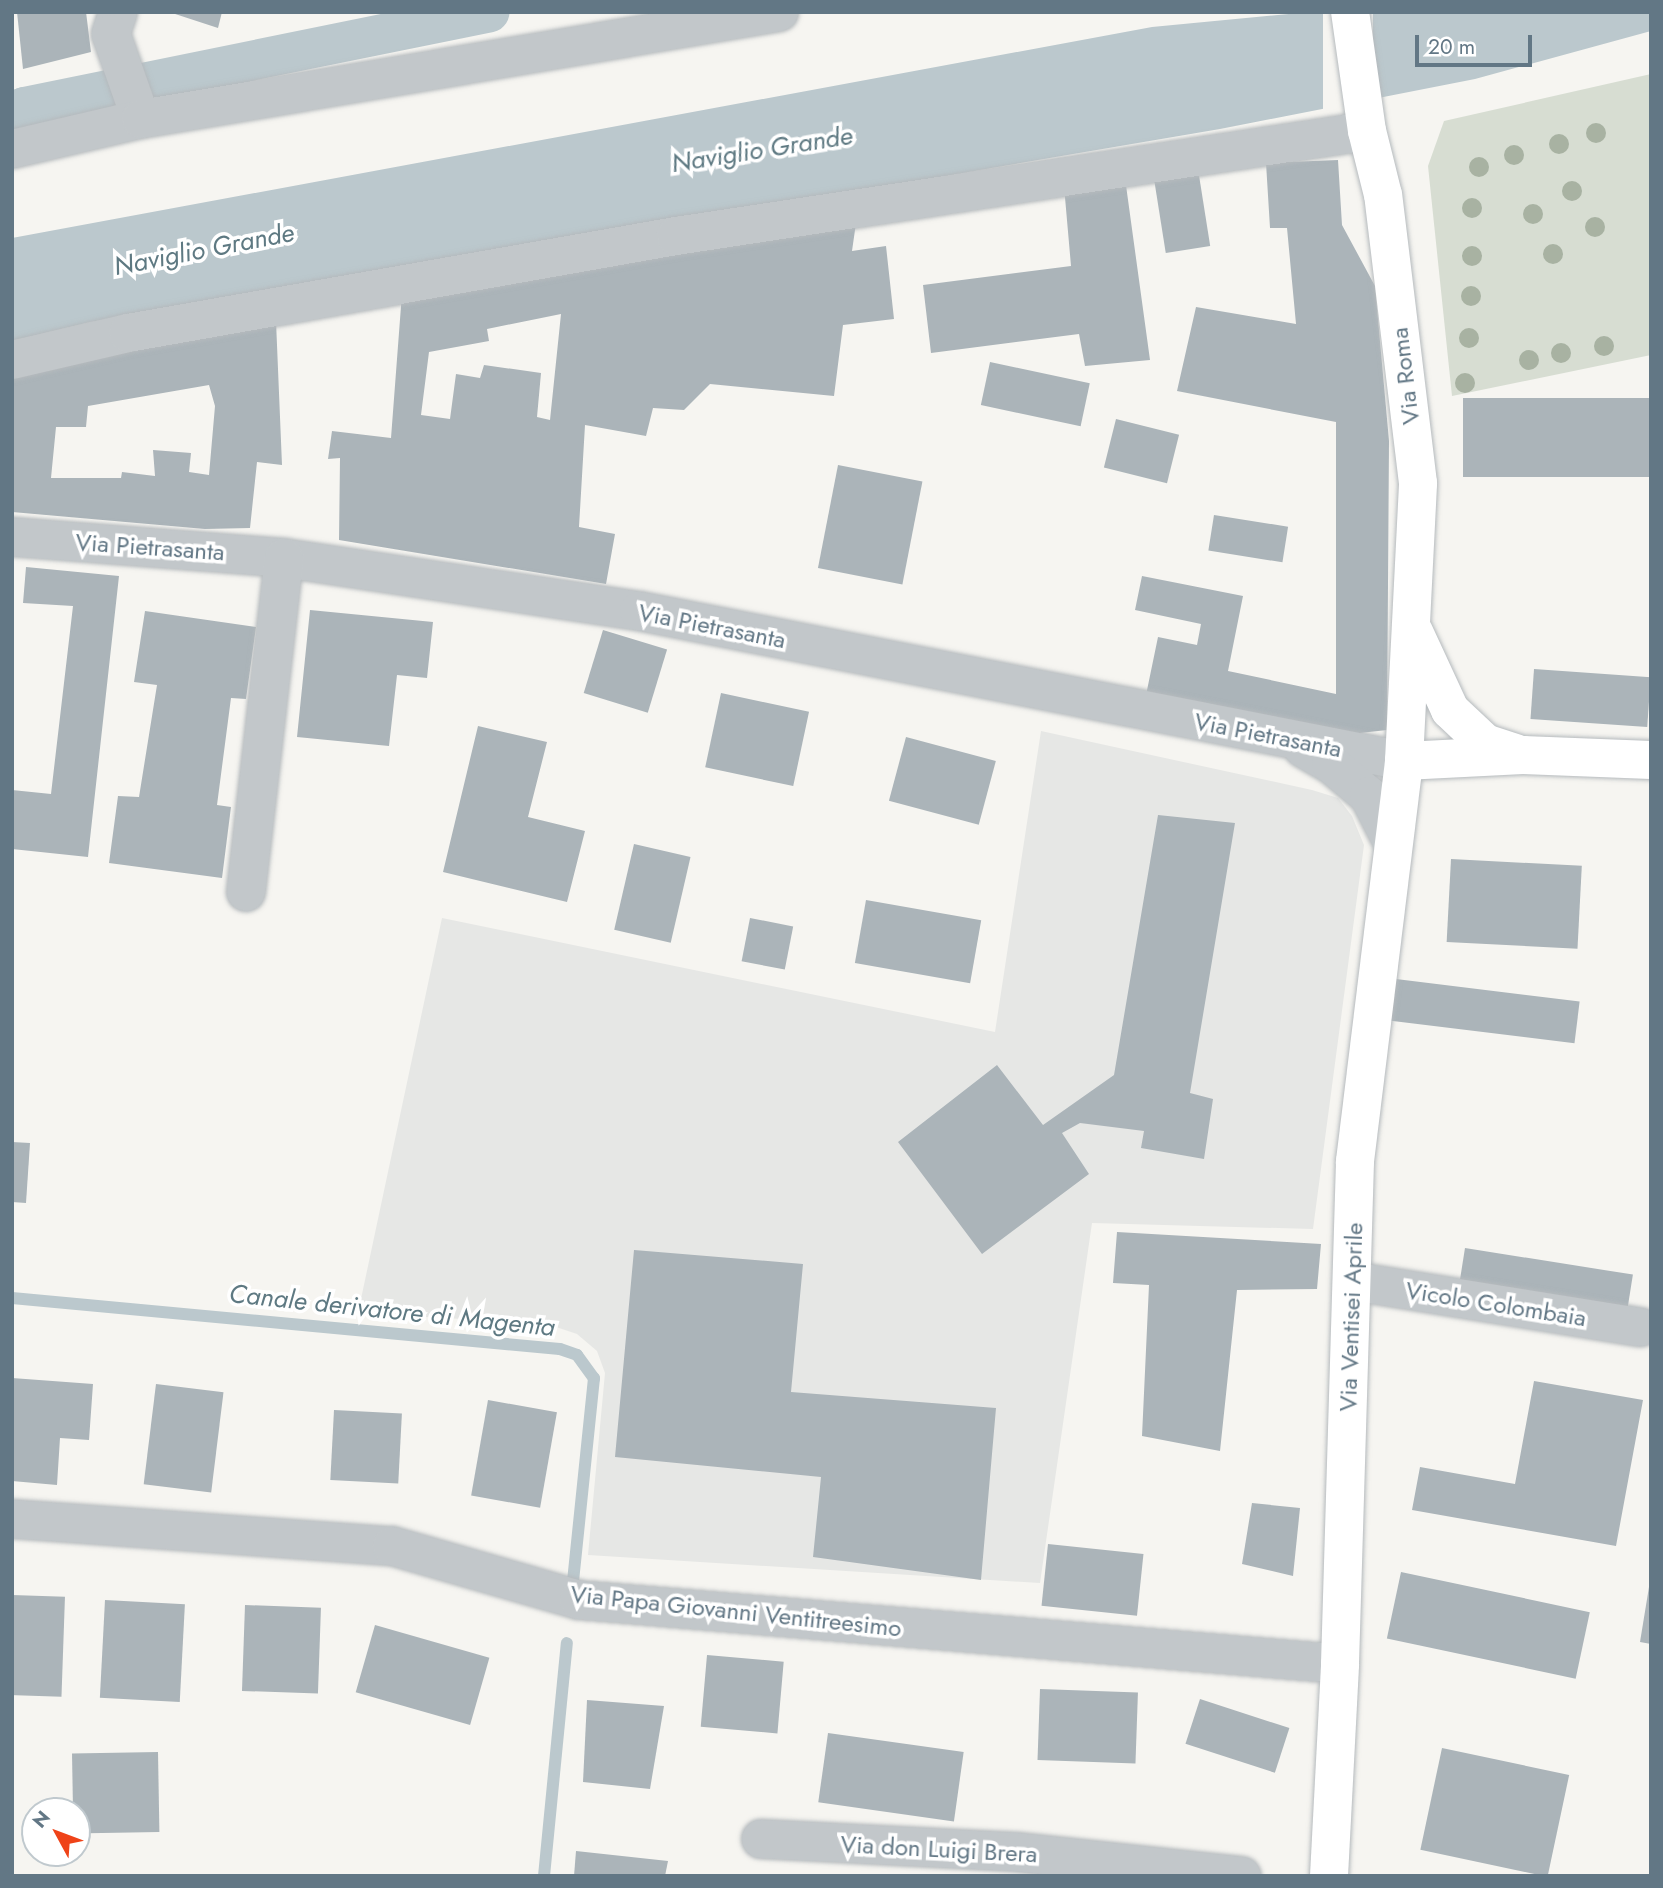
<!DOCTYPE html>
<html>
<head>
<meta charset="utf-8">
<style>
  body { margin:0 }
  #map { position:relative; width:1663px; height:1888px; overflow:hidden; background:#f6f5f1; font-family:Jost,sans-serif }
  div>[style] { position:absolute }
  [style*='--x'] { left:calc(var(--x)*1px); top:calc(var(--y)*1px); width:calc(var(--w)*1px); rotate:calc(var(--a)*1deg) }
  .built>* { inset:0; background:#e6e7e5 }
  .green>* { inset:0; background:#d7ddd2 }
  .water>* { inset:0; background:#bbc8cd }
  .pier>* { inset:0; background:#f6f5f1; transform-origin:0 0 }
  .stream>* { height:12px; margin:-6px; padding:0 6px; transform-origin:6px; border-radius:6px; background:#bbc8cd }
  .canal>* { height:40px; margin:-20px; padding:0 20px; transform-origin:20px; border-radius:20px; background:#bbc8cd }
  .building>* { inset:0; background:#abb4b9; transform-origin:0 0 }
  .roads { filter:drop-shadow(0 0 2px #b5babd) drop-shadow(0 0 2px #b5babd) }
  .minor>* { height:38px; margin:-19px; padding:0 19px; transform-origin:19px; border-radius:19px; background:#c2c7ca }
  .major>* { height:38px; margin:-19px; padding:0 19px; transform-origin:19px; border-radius:19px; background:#fff }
  .trees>* { width:20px; height:20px; margin:-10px; border-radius:50%; background:#a8b2a2 }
  span { translate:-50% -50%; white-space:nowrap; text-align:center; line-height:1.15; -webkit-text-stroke:7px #fff; paint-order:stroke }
  .street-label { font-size:24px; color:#627785 }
  .water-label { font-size:26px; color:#5e7982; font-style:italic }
  .frame { position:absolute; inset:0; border:14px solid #627785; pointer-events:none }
  .north { position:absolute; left:21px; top:1797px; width:70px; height:70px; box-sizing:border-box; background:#fff; border:2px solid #c0c9ce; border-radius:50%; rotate:311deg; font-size:19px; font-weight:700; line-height:28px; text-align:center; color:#627785 }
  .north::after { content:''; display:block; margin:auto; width:24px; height:32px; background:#ef4318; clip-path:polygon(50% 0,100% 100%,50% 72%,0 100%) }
  .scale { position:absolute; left:1415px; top:35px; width:117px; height:32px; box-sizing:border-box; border:4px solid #627785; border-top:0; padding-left:9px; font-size:21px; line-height:24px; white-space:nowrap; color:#627785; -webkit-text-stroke:5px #fff; paint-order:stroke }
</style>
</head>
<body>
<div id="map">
  <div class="built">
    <div style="clip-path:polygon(1041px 731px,1312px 790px,1338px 798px,1352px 816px,1364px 845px,1313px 1229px,1092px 1223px,1040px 1583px,588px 1555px,605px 1373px,597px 1351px,577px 1334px,547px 1324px,358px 1313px,442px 918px,995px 1032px)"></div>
  </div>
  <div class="green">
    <div style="clip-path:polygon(1651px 74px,1651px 355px,1452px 396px,1428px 166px,1444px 121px)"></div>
  </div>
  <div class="water">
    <div style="clip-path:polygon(1310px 12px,1651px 12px,1651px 31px,1475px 79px,1220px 129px,90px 322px,12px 341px,12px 238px,1152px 27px)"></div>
  </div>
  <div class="pier">
    <div style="left:1323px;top:12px;width:50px;height:99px"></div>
  </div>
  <div class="stream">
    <div style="--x:12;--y:1298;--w:550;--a:5.32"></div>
    <div style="--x:560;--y:1349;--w:18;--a:19"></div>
    <div style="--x:577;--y:1355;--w:29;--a:54"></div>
    <div style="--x:594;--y:1378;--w:205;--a:95.9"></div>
    <div style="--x:544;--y:1876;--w:234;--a:-84.4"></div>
  </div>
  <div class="canal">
    <div style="--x:12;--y:123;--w:20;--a:-53"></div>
    <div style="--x:24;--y:107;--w:475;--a:-11.5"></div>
  </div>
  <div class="building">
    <div style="clip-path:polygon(17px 12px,86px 12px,91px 52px,23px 69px)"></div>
    <div style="clip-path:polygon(169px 12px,222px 12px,218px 28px)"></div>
    <div style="clip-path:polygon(1338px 160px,1342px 225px,1375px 286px,1389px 441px,1387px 730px,1342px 735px,1146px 695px,1158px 637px,1197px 645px,1201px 624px,1135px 610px,1142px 576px,1243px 596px,1228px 671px,1336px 694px,1336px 422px,1177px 391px,1196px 307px,1296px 324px,1287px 228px,1270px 228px,1266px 163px)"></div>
    <div style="left:1198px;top:169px;width:78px;height:45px;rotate:81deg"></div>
    <div style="clip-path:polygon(1125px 178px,1150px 360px,1085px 366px,1079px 334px,931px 353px,923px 285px,1071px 266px,1064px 186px)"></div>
    <div style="clip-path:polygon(evenodd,857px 216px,852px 251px,886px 246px,894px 319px,843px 325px,834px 396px,710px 384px,684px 410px,653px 408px,646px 436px,585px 425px,579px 527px,615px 534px,606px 584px,339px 540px,340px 458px,328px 459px,332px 431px,391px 438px,402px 293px,857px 216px,561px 314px,550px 420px,537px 417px,541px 373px,484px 365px,480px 378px,456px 374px,450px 419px,421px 415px,429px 352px,489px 341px,487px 329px,561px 314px)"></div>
    <div style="clip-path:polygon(evenodd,276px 321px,282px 465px,257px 462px,250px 528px,205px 529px,12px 512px,12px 369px,276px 321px,209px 385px,215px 406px,209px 475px,189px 472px,191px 453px,153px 450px,155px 476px,122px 472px,121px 478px,51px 478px,56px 427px,86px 427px,88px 406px,209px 385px)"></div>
    <div style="left:990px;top:362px;width:102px;height:44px;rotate:12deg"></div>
    <div style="left:1651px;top:398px;width:79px;height:188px;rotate:90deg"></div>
    <div style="left:1116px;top:419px;width:65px;height:50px;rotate:14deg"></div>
    <div style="left:838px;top:465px;width:86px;height:105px;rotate:11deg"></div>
    <div style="left:1214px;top:515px;width:75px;height:36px;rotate:9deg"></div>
    <div style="clip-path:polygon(26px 567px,119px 576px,88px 857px,12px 849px,12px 790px,51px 794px,73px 606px,23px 603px)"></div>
    <div style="clip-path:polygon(310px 610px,433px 622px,427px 678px,397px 675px,389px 746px,297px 737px)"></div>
    <div style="clip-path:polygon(145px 611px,256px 627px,246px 699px,231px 698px,217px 805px,231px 807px,222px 878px,109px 863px,118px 796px,139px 797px,157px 685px,134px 682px)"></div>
    <div style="left:603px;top:630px;width:67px;height:66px;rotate:17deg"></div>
    <div style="left:1534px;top:669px;width:117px;height:50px;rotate:4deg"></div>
    <div style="left:721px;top:693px;width:90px;height:76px;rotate:12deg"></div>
    <div style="clip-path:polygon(478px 726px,547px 742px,528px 817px,585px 831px,567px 902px,443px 872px)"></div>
    <div style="left:906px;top:737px;width:93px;height:66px;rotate:15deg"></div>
    <div style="clip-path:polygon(1158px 815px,1235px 823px,1190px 1093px,1213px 1099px,1204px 1159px,1141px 1148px,1144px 1131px,1080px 1123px,1062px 1133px,1089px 1174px,982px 1254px,898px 1142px,997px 1065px,1043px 1125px,1114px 1075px)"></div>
    <div style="left:634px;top:844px;width:58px;height:88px;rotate:13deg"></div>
    <div style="left:1451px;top:859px;width:131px;height:83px;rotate:3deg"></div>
    <div style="left:866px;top:900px;width:117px;height:64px;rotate:10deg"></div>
    <div style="left:750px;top:918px;width:44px;height:44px;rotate:11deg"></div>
    <div style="left:1396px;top:979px;width:185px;height:42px;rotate:7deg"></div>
    <div style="clip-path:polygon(12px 1142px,30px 1143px,26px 1203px,12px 1202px)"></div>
    <div style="clip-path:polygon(1117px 1232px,1321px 1244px,1317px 1289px,1237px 1290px,1220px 1451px,1142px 1436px,1149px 1285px,1113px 1283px)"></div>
    <div style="left:1465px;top:1248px;width:170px;height:43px;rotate:9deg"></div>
    <div style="clip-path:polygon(634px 1250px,803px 1264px,791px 1392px,996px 1408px,981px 1580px,813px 1557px,821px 1477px,615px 1457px)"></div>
    <div style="clip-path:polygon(12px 1378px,93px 1384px,89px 1440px,60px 1438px,57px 1485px,12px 1481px)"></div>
    <div style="clip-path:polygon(1534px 1381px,1643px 1400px,1616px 1546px,1412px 1510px,1420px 1467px,1515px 1484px)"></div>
    <div style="left:156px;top:1384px;width:68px;height:101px;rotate:7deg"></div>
    <div style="left:488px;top:1400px;width:70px;height:97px;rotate:10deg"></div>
    <div style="left:334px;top:1410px;width:68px;height:70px;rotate:3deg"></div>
    <div style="clip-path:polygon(1252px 1503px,1300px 1508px,1293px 1576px,1242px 1564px)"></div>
    <div style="left:1048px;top:1544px;width:96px;height:62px;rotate:6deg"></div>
    <div style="left:1401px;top:1572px;width:193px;height:68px;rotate:12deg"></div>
    <div style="clip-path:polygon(1649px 1587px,1651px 1587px,1651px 1644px,1640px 1642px)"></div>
    <div style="left:12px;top:1595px;width:53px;height:100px;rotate:2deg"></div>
    <div style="left:105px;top:1600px;width:80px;height:98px;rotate:3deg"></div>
    <div style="left:245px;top:1605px;width:76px;height:86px;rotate:2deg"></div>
    <div style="left:375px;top:1625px;width:119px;height:70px;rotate:16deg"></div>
    <div style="left:707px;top:1655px;width:77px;height:72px;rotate:5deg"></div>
    <div style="left:1040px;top:1689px;width:98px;height:71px;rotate:2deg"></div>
    <div style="left:1200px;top:1699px;width:94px;height:47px;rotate:18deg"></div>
    <div style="clip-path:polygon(587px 1700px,664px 1706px,650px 1789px,583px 1782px)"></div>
    <div style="left:828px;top:1733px;width:137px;height:70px;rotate:8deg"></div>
    <div style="left:1442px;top:1748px;width:130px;height:104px;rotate:12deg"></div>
    <div style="left:158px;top:1752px;width:80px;height:86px;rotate:89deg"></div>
    <div style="clip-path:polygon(576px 1851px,668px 1861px,665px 1876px,574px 1876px)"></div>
  </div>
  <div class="roads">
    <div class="minor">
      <div style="--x:118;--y:12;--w:23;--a:108"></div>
      <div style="--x:111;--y:34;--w:90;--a:70.6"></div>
      <div style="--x:12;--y:149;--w:132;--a:-13.1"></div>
      <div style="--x:141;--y:119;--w:647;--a:-9.52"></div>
      <div style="--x:12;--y:360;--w:119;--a:-13.1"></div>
      <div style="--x:128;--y:333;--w:557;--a:-10.04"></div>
      <div style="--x:676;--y:236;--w:699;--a:-8.64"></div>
      <div style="--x:12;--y:537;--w:273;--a:4.4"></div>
      <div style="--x:284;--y:558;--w:359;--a:8.5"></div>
      <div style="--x:639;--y:611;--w:780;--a:11.09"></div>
      <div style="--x:1303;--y:748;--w:32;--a:30"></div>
      <div style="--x:1331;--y:764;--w:50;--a:40.1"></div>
      <div style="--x:1369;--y:796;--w:55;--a:63"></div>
      <div style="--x:246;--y:892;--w:336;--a:-83.5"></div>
      <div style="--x:1352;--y:1281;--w:292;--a:9.1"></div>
      <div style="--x:12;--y:1519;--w:381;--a:4.1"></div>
      <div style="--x:392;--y:1546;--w:195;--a:16.1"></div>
      <div style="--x:579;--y:1600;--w:764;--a:4.81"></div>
      <div style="--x:761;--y:1839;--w:255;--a:2.9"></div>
      <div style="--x:1016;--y:1852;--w:227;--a:6.1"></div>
    </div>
    <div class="major">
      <div style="--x:1414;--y:632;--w:86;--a:65.2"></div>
      <div style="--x:1450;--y:710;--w:48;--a:43.3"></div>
      <div style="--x:1485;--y:743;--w:33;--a:18"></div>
      <div style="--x:1404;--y:761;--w:119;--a:-2.9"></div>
      <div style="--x:1523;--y:755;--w:128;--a:2.2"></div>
      <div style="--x:1329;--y:1876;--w:212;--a:-87"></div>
      <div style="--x:1340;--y:1664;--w:503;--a:-88.29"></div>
      <div style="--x:1355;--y:1161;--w:403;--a:-83"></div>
      <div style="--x:1404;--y:761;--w:278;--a:-87.1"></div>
      <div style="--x:1418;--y:483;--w:290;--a:-96.9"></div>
      <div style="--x:1383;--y:195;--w:66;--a:-104"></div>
      <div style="--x:1367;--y:131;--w:120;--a:-98.1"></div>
    </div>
  </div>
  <div class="trees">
    <div style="left:1596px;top:133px"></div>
    <div style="left:1559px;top:144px"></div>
    <div style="left:1514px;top:155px"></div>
    <div style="left:1479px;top:167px"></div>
    <div style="left:1572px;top:191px"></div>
    <div style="left:1472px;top:208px"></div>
    <div style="left:1533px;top:214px"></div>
    <div style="left:1595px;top:227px"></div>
    <div style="left:1553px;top:254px"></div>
    <div style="left:1472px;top:256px"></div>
    <div style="left:1471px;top:296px"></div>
    <div style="left:1469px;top:338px"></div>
    <div style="left:1604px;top:346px"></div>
    <div style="left:1561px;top:353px"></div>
    <div style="left:1529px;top:360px"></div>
    <div style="left:1465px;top:383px"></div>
  </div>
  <div class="street-label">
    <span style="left:1405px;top:376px;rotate:-97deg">Via Roma</span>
    <span style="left:150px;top:547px;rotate:4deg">Via Pietrasanta</span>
    <span style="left:712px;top:626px;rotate:11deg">Via Pietrasanta</span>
    <span style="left:1268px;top:735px;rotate:11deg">Via Pietrasanta</span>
    <span style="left:1496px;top:1304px;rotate:9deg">Vicolo Colombaia</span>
    <span style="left:1351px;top:1317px;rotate:-88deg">Via Ventisei Aprile</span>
    <span style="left:736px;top:1611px;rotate:6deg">Via Papa Giovanni Ventitreesimo</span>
    <span style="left:939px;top:1849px;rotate:3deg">Via don Luigi Brera</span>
  </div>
  <div class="water-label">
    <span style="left:762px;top:150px;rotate:-9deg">Naviglio Grande</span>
    <span style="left:204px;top:250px;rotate:-11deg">Naviglio Grande</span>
    <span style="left:392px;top:1311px;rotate:6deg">Canale derivatore di Magenta</span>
  </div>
  <div class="frame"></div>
  <div class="north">N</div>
  <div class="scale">20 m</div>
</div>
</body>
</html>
